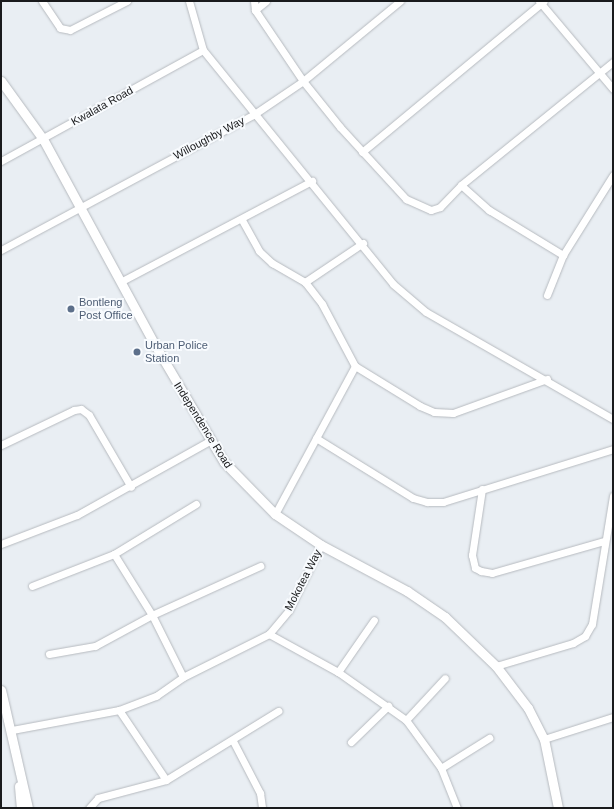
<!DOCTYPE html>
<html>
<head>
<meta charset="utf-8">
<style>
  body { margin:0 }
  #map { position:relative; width:614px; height:809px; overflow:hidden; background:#e9eef3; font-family:Arial,sans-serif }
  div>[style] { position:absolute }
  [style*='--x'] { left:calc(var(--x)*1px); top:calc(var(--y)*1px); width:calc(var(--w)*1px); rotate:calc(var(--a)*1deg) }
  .roads { filter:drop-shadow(0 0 1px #b6babf) drop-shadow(0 0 1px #b6babf) }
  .minor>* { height:7px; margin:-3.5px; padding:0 3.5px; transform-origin:3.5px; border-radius:3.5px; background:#fff }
  .tertiary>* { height:9px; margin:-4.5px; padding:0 4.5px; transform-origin:4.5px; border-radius:4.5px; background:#fff }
  .dots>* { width:11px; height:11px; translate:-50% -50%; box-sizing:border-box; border:2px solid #f8fbfe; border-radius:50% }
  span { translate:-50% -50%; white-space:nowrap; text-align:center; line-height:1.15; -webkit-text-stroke:4px #f8fbfe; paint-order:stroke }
  .street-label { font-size:11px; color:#191a1c }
  .service-label { font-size:11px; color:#4e5e75 }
  .left { translate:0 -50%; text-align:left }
  .frame { position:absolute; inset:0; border:2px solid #191a1c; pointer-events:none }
</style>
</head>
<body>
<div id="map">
  <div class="roads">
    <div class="minor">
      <div style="--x:42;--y:1;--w:32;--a:56"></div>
      <div style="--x:60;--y:28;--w:10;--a:11"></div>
      <div style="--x:70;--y:30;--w:64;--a:-27"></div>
      <div style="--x:189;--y:1;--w:51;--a:74.1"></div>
      <div style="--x:203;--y:50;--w:301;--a:50.9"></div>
      <div style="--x:393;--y:284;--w:43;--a:40.3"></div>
      <div style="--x:426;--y:312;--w:215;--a:29.8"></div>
      <div style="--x:254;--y:1;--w:9;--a:84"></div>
      <div style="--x:255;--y:10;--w:86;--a:55.9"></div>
      <div style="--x:303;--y:81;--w:59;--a:51.2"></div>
      <div style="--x:340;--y:127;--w:98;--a:47.5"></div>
      <div style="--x:406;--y:199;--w:27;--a:24"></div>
      <div style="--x:431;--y:210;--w:9;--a:-18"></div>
      <div style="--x:440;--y:207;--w:30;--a:-46"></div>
      <div style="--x:461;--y:185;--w:196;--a:-39"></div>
      <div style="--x:539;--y:1;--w:115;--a:49.9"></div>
      <div style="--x:255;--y:10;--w:14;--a:-39"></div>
      <div style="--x:362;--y:152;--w:236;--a:-39.7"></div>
      <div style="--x:1;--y:161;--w:230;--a:-28.8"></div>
      <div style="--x:461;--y:185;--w:38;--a:42"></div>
      <div style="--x:489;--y:210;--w:87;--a:31.3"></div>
      <div style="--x:242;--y:220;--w:35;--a:61"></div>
      <div style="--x:259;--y:251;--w:18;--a:43"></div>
      <div style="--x:272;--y:263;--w:38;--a:30"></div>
      <div style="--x:305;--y:282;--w:28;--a:52"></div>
      <div style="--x:322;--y:304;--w:70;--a:62"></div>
      <div style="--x:355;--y:366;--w:76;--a:31.6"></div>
      <div style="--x:420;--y:406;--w:15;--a:23"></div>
      <div style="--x:434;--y:412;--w:19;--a:3"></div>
      <div style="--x:453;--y:413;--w:100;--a:-19.9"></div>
      <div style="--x:1;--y:250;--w:286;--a:-28.2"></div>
      <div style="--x:253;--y:115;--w:60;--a:-34.2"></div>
      <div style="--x:303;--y:81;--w:126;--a:-39.5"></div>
      <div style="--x:122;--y:281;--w:215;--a:-27.8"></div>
      <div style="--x:305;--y:282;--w:70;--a:-33.9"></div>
      <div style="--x:547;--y:295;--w:43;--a:-68.2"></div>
      <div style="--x:563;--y:255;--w:94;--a:-58"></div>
      <div style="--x:316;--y:438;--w:114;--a:31.7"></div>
      <div style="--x:413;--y:498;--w:15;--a:16"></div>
      <div style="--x:427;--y:502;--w:16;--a:0"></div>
      <div style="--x:443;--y:502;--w:178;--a:-17.3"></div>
      <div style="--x:1;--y:445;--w:81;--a:-25.6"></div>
      <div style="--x:74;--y:410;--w:7;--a:-8"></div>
      <div style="--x:81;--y:409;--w:10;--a:37"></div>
      <div style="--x:89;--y:415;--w:83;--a:59.7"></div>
      <div style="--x:482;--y:489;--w:67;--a:98.6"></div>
      <div style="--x:472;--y:555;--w:13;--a:77"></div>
      <div style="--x:475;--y:568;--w:7;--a:27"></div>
      <div style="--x:481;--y:571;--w:11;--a:10"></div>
      <div style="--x:492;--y:573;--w:116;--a:-15.9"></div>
      <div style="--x:275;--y:514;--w:168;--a:-61.6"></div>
      <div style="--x:1;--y:544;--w:81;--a:-20.9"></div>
      <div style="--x:77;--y:515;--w:154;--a:-29.2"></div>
      <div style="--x:114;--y:554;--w:72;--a:58.1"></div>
      <div style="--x:152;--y:615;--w:69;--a:63.4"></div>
      <div style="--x:32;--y:586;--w:88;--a:-21.3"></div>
      <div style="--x:114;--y:554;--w:96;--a:-31.4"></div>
      <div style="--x:269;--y:634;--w:79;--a:28.8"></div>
      <div style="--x:338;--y:672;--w:83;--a:35.2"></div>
      <div style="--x:406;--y:720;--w:59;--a:53.9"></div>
      <div style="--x:441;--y:768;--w:43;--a:68.2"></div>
      <div style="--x:49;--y:654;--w:47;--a:-9.9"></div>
      <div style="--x:95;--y:646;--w:65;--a:-28.5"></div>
      <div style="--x:152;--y:615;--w:119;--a:-24.4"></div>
      <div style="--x:496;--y:666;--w:80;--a:-16.6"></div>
      <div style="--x:573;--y:643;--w:14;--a:-30"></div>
      <div style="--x:585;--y:636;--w:14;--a:-60"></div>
      <div style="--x:592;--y:624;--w:130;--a:-80.7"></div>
      <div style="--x:338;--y:672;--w:63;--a:-55.3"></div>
      <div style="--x:119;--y:710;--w:84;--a:56.1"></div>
      <div style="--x:406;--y:720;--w:57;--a:-47.1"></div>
      <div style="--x:12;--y:730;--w:109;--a:-10.6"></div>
      <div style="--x:119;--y:710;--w:40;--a:-21"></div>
      <div style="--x:156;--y:696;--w:33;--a:-35"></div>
      <div style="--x:183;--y:677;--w:96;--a:-26.6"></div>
      <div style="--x:269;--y:634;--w:31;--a:-50"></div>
      <div style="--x:289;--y:610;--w:72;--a:-63.8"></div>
      <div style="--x:544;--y:739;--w:72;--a:-17.7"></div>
      <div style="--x:233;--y:741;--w:59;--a:62.6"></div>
      <div style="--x:260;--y:793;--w:15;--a:82"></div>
      <div style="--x:351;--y:742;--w:52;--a:-44.2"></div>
      <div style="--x:441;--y:768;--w:57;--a:-32"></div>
      <div style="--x:89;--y:808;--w:13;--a:-48"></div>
      <div style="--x:98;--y:798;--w:70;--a:-14.8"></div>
      <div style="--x:166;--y:780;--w:132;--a:-31.6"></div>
    </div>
    <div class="tertiary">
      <div style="--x:1;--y:81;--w:72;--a:54.1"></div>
      <div style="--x:43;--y:139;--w:234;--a:61.5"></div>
      <div style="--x:155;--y:345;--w:136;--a:59.5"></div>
      <div style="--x:224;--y:462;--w:73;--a:45.6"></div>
      <div style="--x:275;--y:514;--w:55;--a:34"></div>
      <div style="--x:321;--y:545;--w:98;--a:28.1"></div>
      <div style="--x:407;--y:591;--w:46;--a:34.4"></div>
      <div style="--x:445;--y:617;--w:71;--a:43.9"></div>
      <div style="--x:496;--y:666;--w:53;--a:52.7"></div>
      <div style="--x:528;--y:708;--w:35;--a:63"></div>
      <div style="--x:544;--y:739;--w:70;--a:78.5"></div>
      <div style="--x:1;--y:690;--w:121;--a:77.1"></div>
      <div style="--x:19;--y:786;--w:22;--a:85"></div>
    </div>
  </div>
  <div class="dots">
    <div style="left:71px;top:309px;background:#5c6f8a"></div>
    <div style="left:137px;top:352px;background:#5c6f8a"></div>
  </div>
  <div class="street-label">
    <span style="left:102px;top:106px;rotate:-29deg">Kwalata Road</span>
    <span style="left:209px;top:138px;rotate:-28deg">Willoughby Way</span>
    <span style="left:203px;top:425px;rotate:58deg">Independence Road</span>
    <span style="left:303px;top:580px;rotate:-63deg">Mokotea Way</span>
  </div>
  <div class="service-label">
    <span class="left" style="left:79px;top:309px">Bontleng<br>Post Office</span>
    <span class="left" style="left:145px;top:352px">Urban Police<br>Station</span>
  </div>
  <div class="frame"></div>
</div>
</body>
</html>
